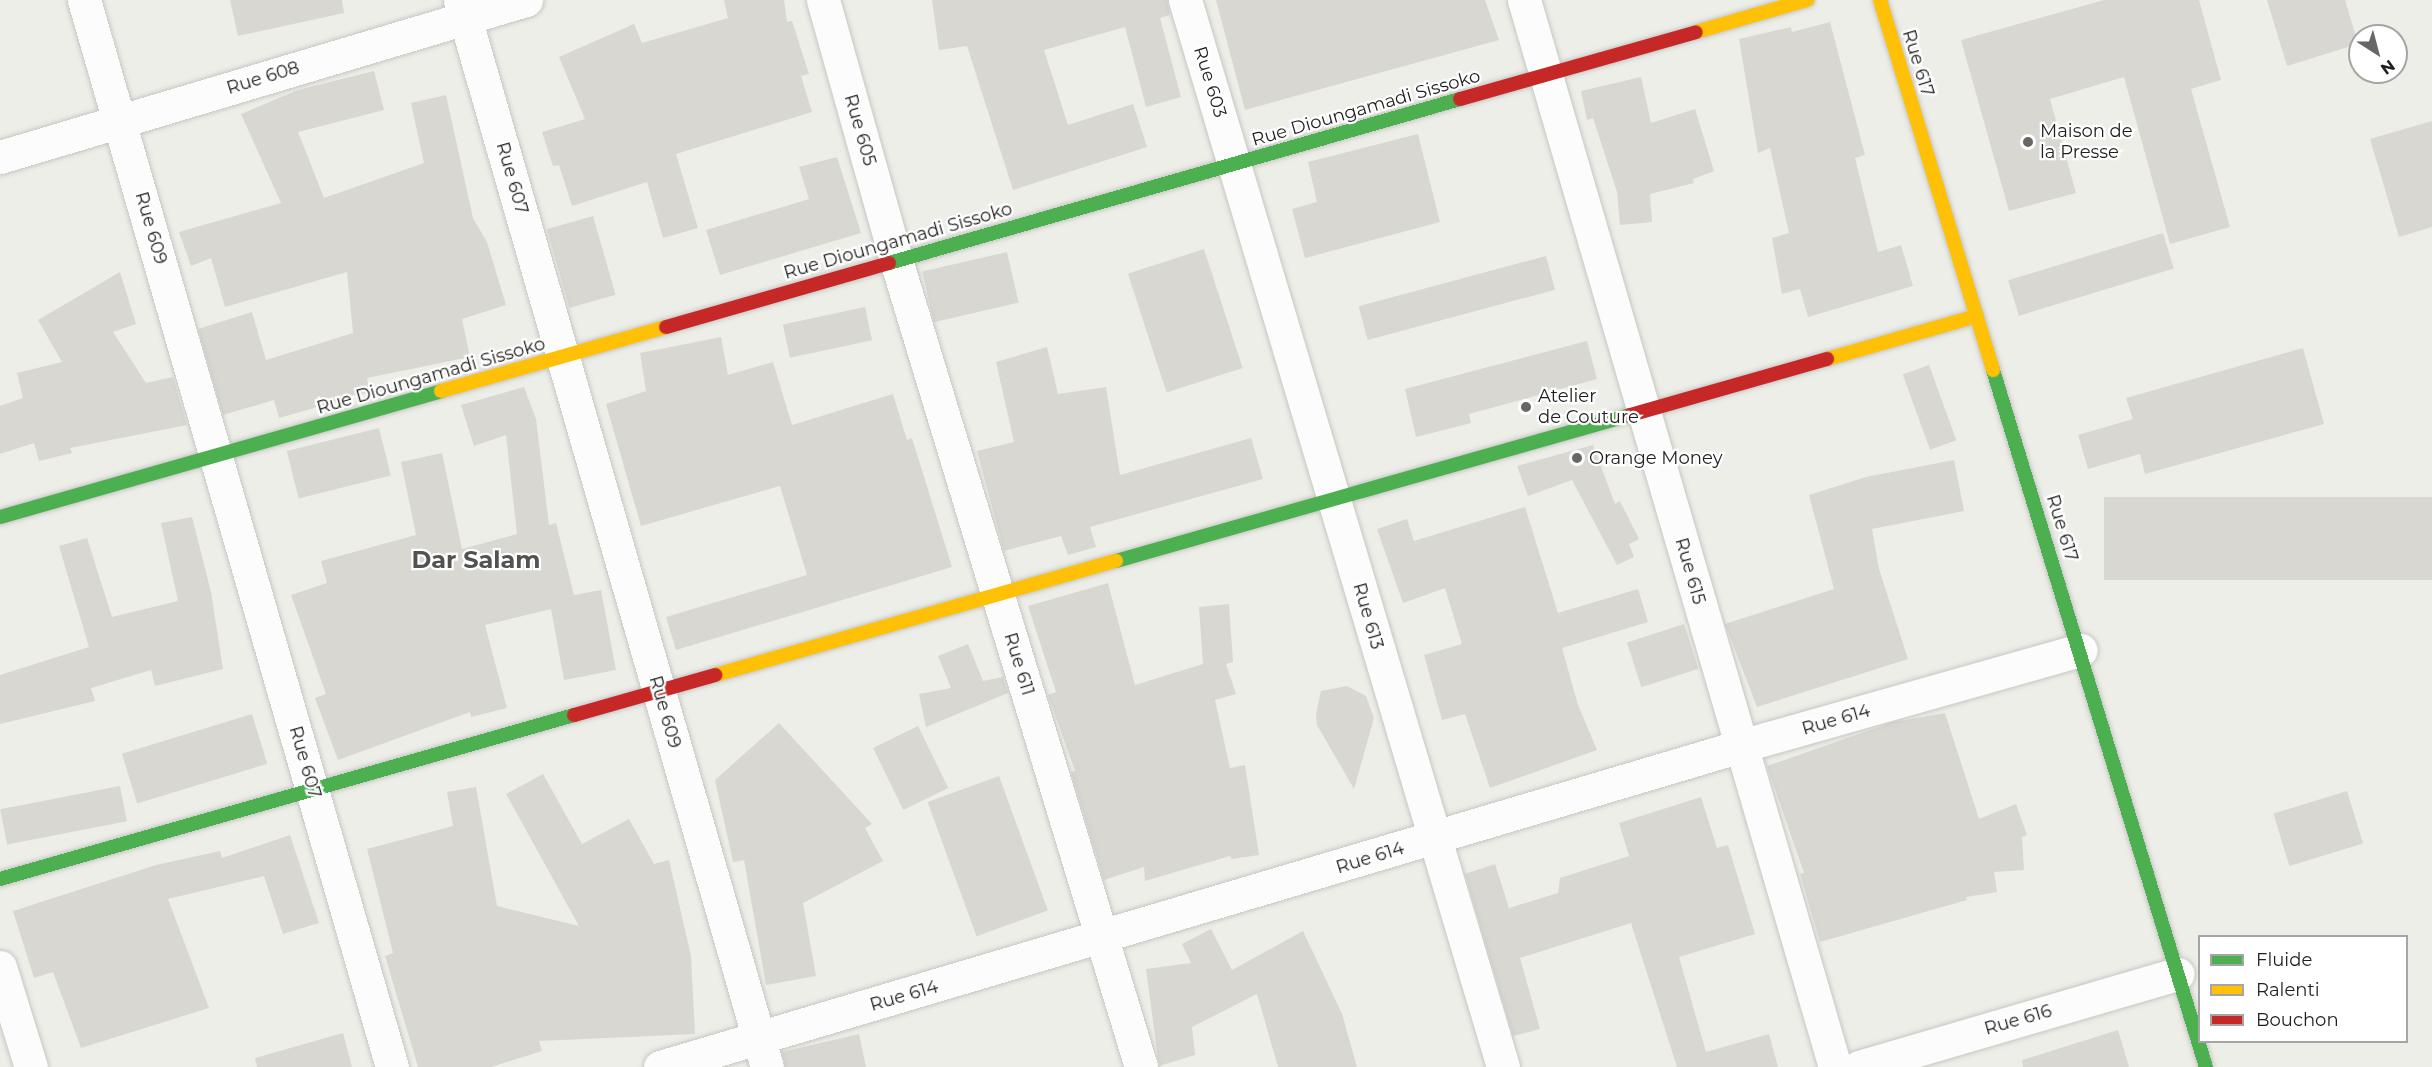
<!DOCTYPE html>
<html>
<head>
<meta charset="utf-8">
<style>
  body { margin:0 }
  #map { position:relative; width:2432px; height:1067px; overflow:hidden; background:#eeeee8; font-family:Montserrat,sans-serif }
  div>[style] { position:absolute }
  [style*='--x'] { left:calc(var(--x)*1px); top:calc(var(--y)*1px); width:calc(var(--w)*1px); rotate:calc(var(--a)*1deg) }
  .building>* { inset:0; background:#d8d7d2; transform-origin:0 0 }
  .roads { filter:drop-shadow(0 0 2px #c6c6c4) drop-shadow(0 0 2px #c6c6c4) }
  .street>* { height:33px; margin:-16.5px; padding:0 16.5px; transform-origin:16.5px; border-radius:16.5px; background:#fcfcfc }
  .fast>* { height:14px; margin:-7px; padding:0 7px; transform-origin:7px; border-radius:7px; background:#4caf50 }
  .slow>* { height:14px; margin:-7px; padding:0 7px; transform-origin:7px; border-radius:7px; background:#ffc107 }
  .jam>* { height:14px; margin:-7px; padding:0 7px; transform-origin:7px; border-radius:7px; background:#c62828 }
  .dots>* { width:16px; height:16px; translate:-50% -50%; box-sizing:border-box; border:3px solid #fff; border-radius:50% }
  span { translate:-50% -50%; white-space:nowrap; text-align:center; line-height:1.15; -webkit-text-stroke:4.5px #fff; paint-order:stroke }
  .street-label { font-size:18px; color:#1f1f1f }
  .poi-label { font-size:18px; color:#1f1f1f }
  .left { translate:0 -50%; text-align:left }
  .district-label { font-size:24px; color:#525252; font-weight:700 }
  .legend { position:absolute; left:2198px; top:935px; width:210px; height:108px; box-sizing:border-box; background:#fff; border:2px solid #a5a5a5; margin:0; padding:8px 10px; list-style:none; font-size:18px; color:#1f1f1f }
  .legend li { display:flex; align-items:center; gap:12px; height:30px }
  .legend b { width:30px; border:2px solid #a5a5a5 }
  .north { position:absolute; left:2348px; top:24px; width:60px; height:60px; box-sizing:border-box; background:#fff; border:2px solid #a5a5a5; border-radius:50%; rotate:144deg; font-size:16px; font-weight:700; line-height:24px; text-align:center; color:#1f1f1f }
  .north::after { content:''; display:block; margin:auto; width:21px; height:27px; background:#676765; clip-path:polygon(50% 0,100% 100%,50% 72%,0 100%) }
</style>
</head>
<body>
<div id="map">
  <div class="building">
    <div style="clip-path:polygon(230px 0,342px 0,344px 13px,238px 36px)"></div>
    <div style="clip-path:polygon(724px 0,784px 0,787px 22px,792px 21px,809px 74px,801px 76px,812px 112px,676px 154px,698px 228px,663px 238px,647px 182px,572px 206px,559px 165px,553px 166px,542px 132px,585px 119px,559px 57px,634px 24px,642px 43px,728px 18px)"></div>
    <div style="clip-path:polygon(932px 0,1167px 0,1170px 15px,1160px 18px,1181px 97px,1146px 107px,1125px 27px,1044px 50px,1068px 125px,1133px 104px,1147px 147px,1013px 190px,967px 46px,939px 50px)"></div>
    <div style="clip-path:polygon(1216px 0,1485px 0,1499px 40px,1245px 110px)"></div>
    <div style="clip-path:polygon(2104px 0,2199px 0,2221px 80px,2191px 89px,2230px 227px,2170px 244px,2124px 77px,2050px 99px,2076px 193px,2009px 211px,1961px 40px)"></div>
    <div style="clip-path:polygon(2267px 0,2345px 0,2358px 44px,2287px 66px)"></div>
    <div style="clip-path:polygon(1830px 22px,1865px 155px,1855px 158px,1878px 252px,1901px 245px,1913px 286px,1808px 317px,1800px 289px,1782px 294px,1772px 238px,1789px 233px,1770px 148px,1758px 153px,1739px 39px,1791px 27px,1792px 32px)"></div>
    <div style="clip-path:polygon(374px 71px,384px 110px,298px 132px,324px 198px,424px 163px,411px 103px,446px 95px,473px 218px,487px 242px,506px 305px,462px 319px,470px 357px,367px 378px,370px 392px,279px 418px,274px 400px,223px 415px,198px 329px,252px 312px,266px 360px,353px 333px,347px 272px,225px 307px,211px 258px,191px 266px,179px 232px,281px 203px,241px 114px,298px 90px)"></div>
    <div style="clip-path:polygon(1641px 77px,1651px 123px,1695px 109px,1714px 171px,1693px 179px,1694px 183px,1650px 194px,1652px 222px,1620px 225px,1617px 192px,1593px 118px,1587px 120px,1581px 91px)"></div>
    <div style="clip-path:polygon(2432px 121px,2432px 227px,2399px 237px,2370px 139px)"></div>
    <div style="clip-path:polygon(1418px 134px,1440px 222px,1305px 258px,1292px 209px,1317px 202px,1308px 162px)"></div>
    <div style="clip-path:polygon(837px 157px,861px 233px,720px 275px,706px 230px,809px 199px,799px 167px)"></div>
    <div style="left:593px;top:216px;width:82px;height:48px;rotate:74deg"></div>
    <div style="left:2163px;top:233px;width:37px;height:162px;rotate:73deg"></div>
    <div style="left:1204px;top:249px;width:125px;height:80px;rotate:72deg"></div>
    <div style="left:1007px;top:252px;width:52px;height:87px;rotate:77deg"></div>
    <div style="left:1546px;top:256px;width:35px;height:194px;rotate:75deg"></div>
    <div style="clip-path:polygon(120px 272px,136px 324px,113px 332px,146px 383px,173px 377px,187px 425px,70px 448px,72px 453px,39px 461px,34px 443px,0 454px,0 406px,23px 398px,17px 373px,62px 362px,38px 320px)"></div>
    <div style="left:865px;top:307px;width:34px;height:84px;rotate:78deg"></div>
    <div style="clip-path:polygon(721px 337px,728px 375px,773px 362px,792px 425px,893px 394px,907px 440px,912px 438px,952px 567px,676px 650px,666px 617px,807px 575px,780px 486px,641px 526px,606px 404px,646px 391px,640px 353px)"></div>
    <div style="clip-path:polygon(1587px 341px,1597px 379px,1469px 414px,1471px 423px,1416px 437px,1405px 389px)"></div>
    <div style="clip-path:polygon(1047px 347px,1058px 394px,1106px 387px,1120px 475px,1251px 438px,1263px 479px,1090px 527px,1096px 547px,1068px 555px,1061px 536px,1004px 551px,977px 451px,1014px 442px,996px 362px)"></div>
    <div style="clip-path:polygon(2303px 348px,2324px 424px,2145px 474px,2140px 454px,2088px 469px,2078px 435px,2133px 419px,2126px 398px)"></div>
    <div style="left:1929px;top:365px;width:80px;height:28px;rotate:70deg"></div>
    <div style="clip-path:polygon(524px 387px,536px 419px,549px 525px,556px 523px,574px 595px,601px 590px,616px 670px,564px 680px,551px 609px,485px 625px,507px 708px,471px 717px,470px 712px,338px 760px,315px 698px,326px 694px,291px 595px,327px 583px,321px 561px,416px 535px,401px 462px,442px 453px,462px 549px,517px 534px,506px 435px,474px 446px,461px 405px)"></div>
    <div style="left:379px;top:428px;width:49px;height:95px;rotate:76deg"></div>
    <div style="clip-path:polygon(1593px 445px,1615px 504px,1620px 501px,1639px 539px,1629px 544px,1634px 557px,1617px 565px,1572px 480px,1528px 496px,1517px 466px)"></div>
    <div style="clip-path:polygon(1954px 460px,1964px 511px,1872px 529px,1879px 569px,1908px 659px,1757px 707px,1725px 624px,1834px 589px,1809px 495px,1866px 477px)"></div>
    <div style="left:2432px;top:497px;width:83px;height:328px;rotate:90deg"></div>
    <div style="clip-path:polygon(1525px 507px,1558px 613px,1638px 589px,1648px 622px,1562px 648px,1578px 705px,1597px 750px,1490px 788px,1465px 714px,1442px 720px,1424px 655px,1462px 644px,1445px 588px,1403px 603px,1377px 529px,1407px 519px,1414px 541px)"></div>
    <div style="clip-path:polygon(192px 517px,211px 592px,223px 669px,155px 686px,151px 670px,91px 688px,95px 701px,0 724px,0 675px,89px 647px,59px 546px,87px 538px,112px 617px,178px 601px,161px 523px)"></div>
    <div style="clip-path:polygon(1108px 583px,1135px 685px,1203px 664px,1199px 607px,1229px 604px,1233px 662px,1226px 664px,1236px 694px,1215px 700px,1230px 768px,1245px 765px,1259px 855px,1232px 859px,1230px 856px,1145px 881px,1144px 867px,1104px 880px,1071px 772px,1075px 771px,1048px 695px,1056px 692px,1028px 606px)"></div>
    <div style="left:1684px;top:624px;width:47px;height:60px;rotate:72deg"></div>
    <div style="clip-path:polygon(968px 644px,983px 681px,1003px 677px,1008px 693px,926px 727px,919px 694px,951px 688px,938px 656px)"></div>
    <div style="clip-path:polygon(1347px 686px,1366px 696px,1374px 718px,1354px 789px,1317px 725px,1316px 714px,1321px 691px)"></div>
    <div style="clip-path:polygon(1945px 713px,1979px 819px,2016px 804px,2027px 835px,2022px 837px,2024px 870px,1994px 872px,1997px 892px,1966px 897px,1967px 900px,1820px 942px,1800px 874px,1804px 873px,1767px 766px,1893px 722px)"></div>
    <div style="left:252px;top:714px;width:52px;height:136px;rotate:73deg"></div>
    <div style="clip-path:polygon(779px 723px,872px 824px,865px 828px,883px 861px,803px 903px,816px 976px,766px 985px,744px 860px,733px 862px,715px 780px)"></div>
    <div style="left:918px;top:726px;width:69px;height:50px;rotate:64deg"></div>
    <div style="clip-path:polygon(543px 774px,582px 844px,629px 819px,654px 864px,669px 860px,691px 956px,695px 1034px,539px 1041px,542px 1051px,491px 1067px,418px 1067px,385px 956px,393px 953px,367px 849px,453px 826px,447px 792px,476px 787px,497px 906px,579px 926px,506px 794px)"></div>
    <div style="left:999px;top:776px;width:143px;height:76px;rotate:70deg"></div>
    <div style="left:120px;top:786px;width:36px;height:122px;rotate:79deg"></div>
    <div style="left:2347px;top:791px;width:55px;height:77px;rotate:73deg"></div>
    <div style="clip-path:polygon(1701px 797px,1717px 848px,1728px 845px,1755px 934px,1679px 957px,1706px 1052px,1769px 1034px,1778px 1067px,1677px 1067px,1631px 923px,1520px 958px,1540px 1029px,1513px 1036px,1465px 874px,1495px 864px,1509px 908px,1558px 893px,1560px 878px,1629px 856px,1619px 823px)"></div>
    <div style="clip-path:polygon(290px 835px,319px 923px,283px 934px,264px 876px,168px 899px,209px 1008px,81px 1048px,53px 972px,34px 978px,13px 911px,156px 865px,220px 851px,222px 858px)"></div>
    <div style="clip-path:polygon(1211px 929px,1232px 970px,1303px 931px,1342px 1014px,1357px 1067px,1278px 1067px,1257px 994px,1192px 1027px,1195px 1055px,1159px 1066px,1146px 969px,1191px 963px,1182px 944px)"></div>
    <div style="clip-path:polygon(2118px 1030px,2129px 1067px,2023px 1067px,2022px 1060px)"></div>
    <div style="clip-path:polygon(343px 1033px,352px 1067px,257px 1067px,255px 1058px)"></div>
    <div style="clip-path:polygon(859px 1034px,866px 1067px,785px 1067px,782px 1052px)"></div>
  </div>
  <div class="roads">
    <div class="street">
      <div style="--x:84;--y:0;--w:1111;--a:73.9"></div>
      <div style="--x:460;--y:0;--w:1110;--a:73.95"></div>
      <div style="--x:823;--y:0;--w:270;--a:74.3"></div>
      <div style="--x:896;--y:260;--w:843;--a:73.11"></div>
      <div style="--x:1185;--y:0;--w:1113;--a:73.4"></div>
      <div style="--x:1524;--y:0;--w:1111;--a:73.75"></div>
      <div style="--x:0;--y:157;--w:549;--a:-16.62"></div>
      <div style="--x:0;--y:967;--w:105;--a:72.8"></div>
      <div style="--x:660;--y:1067;--w:1128;--a:-16.54"></div>
      <div style="--x:1741;--y:746;--w:353;--a:-15.8"></div>
      <div style="--x:1859;--y:1067;--w:332;--a:-16.3"></div>
    </div>
    <div class="fast">
      <div style="--x:889;--y:263;--w:594;--a:-16.02"></div>
      <div style="--x:1993;--y:370;--w:729;--a:73.01"></div>
      <div style="--x:0;--y:517;--w:459;--a:-15.9"></div>
      <div style="--x:1116;--y:561;--w:534;--a:-15.86"></div>
      <div style="--x:0;--y:879;--w:597;--a:-15.95"></div>
    </div>
    <div class="slow">
      <div style="--x:1880;--y:0;--w:387;--a:73"></div>
      <div style="--x:1696;--y:32;--w:116;--a:-16.1"></div>
      <div style="--x:1827;--y:359;--w:156;--a:-16"></div>
      <div style="--x:441;--y:391;--w:234;--a:-15.9"></div>
      <div style="--x:715;--y:675;--w:417;--a:-15.9"></div>
    </div>
    <div class="jam">
      <div style="--x:1460;--y:99;--w:245;--a:-15.8"></div>
      <div style="--x:666;--y:327;--w:232;--a:-16"></div>
      <div style="--x:1630;--y:415;--w:205;--a:-15.9"></div>
      <div style="--x:574;--y:715;--w:147;--a:-15.8"></div>
    </div>
  </div>
  <div class="dots">
    <div style="left:2028px;top:142px;background:#676765"></div>
    <div style="left:1526px;top:407px;background:#676765"></div>
    <div style="left:1577px;top:458px;background:#676765"></div>
  </div>
  <div class="street-label">
    <span style="left:1918px;top:63px;rotate:73deg">Rue 617</span>
    <span style="left:263px;top:78px;rotate:-17deg">Rue 608</span>
    <span style="left:1210px;top:82px;rotate:73deg">Rue 603</span>
    <span style="left:1366px;top:108px;rotate:-16deg">Rue Dioungamadi Sissoko</span>
    <span style="left:860px;top:130px;rotate:74deg">Rue 605</span>
    <span style="left:512px;top:178px;rotate:74deg">Rue 607</span>
    <span style="left:151px;top:228px;rotate:74deg">Rue 609</span>
    <span style="left:898px;top:241px;rotate:-16deg">Rue Dioungamadi Sissoko</span>
    <span style="left:431px;top:376px;rotate:-16deg">Rue Dioungamadi Sissoko</span>
    <span style="left:2062px;top:528px;rotate:73deg">Rue 617</span>
    <span style="left:1690px;top:571px;rotate:74deg">Rue 615</span>
    <span style="left:1368px;top:616px;rotate:74deg">Rue 613</span>
    <span style="left:1019px;top:664px;rotate:73deg">Rue 611</span>
    <span style="left:665px;top:712px;rotate:74deg">Rue 609</span>
    <span style="left:1836px;top:720px;rotate:-16deg">Rue 614</span>
    <span style="left:305px;top:762px;rotate:74deg">Rue 607</span>
    <span style="left:1370px;top:858px;rotate:-17deg">Rue 614</span>
    <span style="left:904px;top:996px;rotate:-16deg">Rue 614</span>
    <span style="left:2018px;top:1020px;rotate:-16deg">Rue 616</span>
  </div>
  <div class="poi-label">
    <span class="left" style="left:2040px;top:142px">Maison de<br>la Presse</span>
    <span class="left" style="left:1538px;top:407px">Atelier<br>de Couture</span>
    <span class="left" style="left:1589px;top:458px">Orange Money</span>
  </div>
  <div class="district-label">
    <span style="left:476px;top:560px">Dar Salam</span>
  </div>
  <ul class="legend">
  <li><b style="height:8px;background:#4caf50"></b>Fluide</li>
  <li><b style="height:8px;background:#ffc107"></b>Ralenti</li>
  <li><b style="height:8px;background:#c62828"></b>Bouchon</li>
  </ul>
  <div class="north">N</div>
</div>
</body>
</html>
